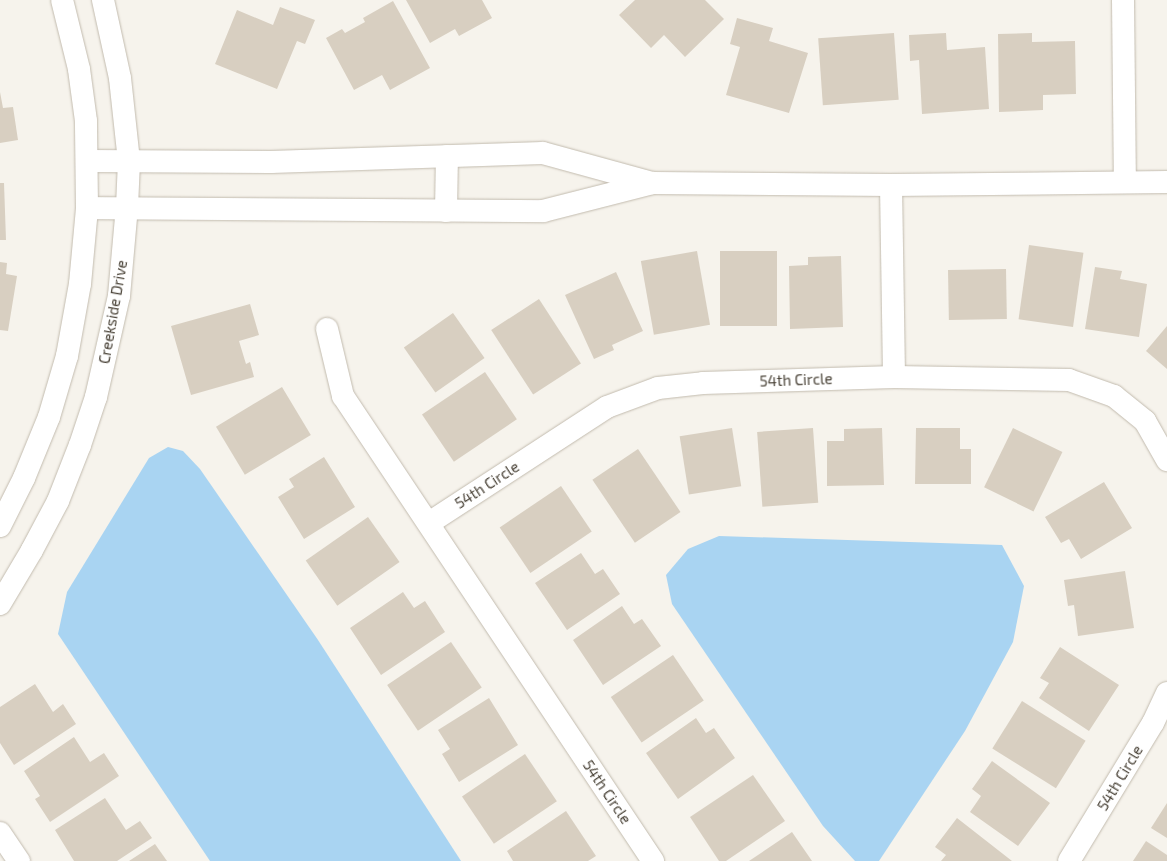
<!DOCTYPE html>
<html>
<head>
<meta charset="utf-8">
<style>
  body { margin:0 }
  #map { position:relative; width:1167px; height:861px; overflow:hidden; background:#f6f3ec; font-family:"Exo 2",sans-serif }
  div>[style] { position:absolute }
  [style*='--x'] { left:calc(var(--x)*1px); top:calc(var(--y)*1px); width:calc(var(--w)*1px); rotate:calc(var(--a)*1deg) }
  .water>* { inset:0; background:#a9d4f2 }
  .building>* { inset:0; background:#d8cfc1; transform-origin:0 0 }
  .roads { filter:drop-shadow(0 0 1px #c2bbae) drop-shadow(0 0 1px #c2bbae) }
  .minor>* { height:22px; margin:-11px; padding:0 11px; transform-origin:11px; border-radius:11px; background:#fff }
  span { translate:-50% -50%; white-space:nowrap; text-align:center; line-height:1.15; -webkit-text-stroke:3px #fff; paint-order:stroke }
  .street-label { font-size:15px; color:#4b4439 }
</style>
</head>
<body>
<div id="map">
  <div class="water">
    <div style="clip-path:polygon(168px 447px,183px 451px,200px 469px,318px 640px,461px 861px,210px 861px,58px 634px,67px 592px,149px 458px)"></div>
    <div style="clip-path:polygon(719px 536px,1002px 545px,1024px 586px,1013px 642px,965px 731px,879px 861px,855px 861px,823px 826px,672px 604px,666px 575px,688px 549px)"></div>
  </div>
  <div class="building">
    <div style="clip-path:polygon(406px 0,482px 0,492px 18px,459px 36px,455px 29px,430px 43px)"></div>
    <div style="clip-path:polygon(635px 0,705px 0,724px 19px,685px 57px,664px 35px,651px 48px,619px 15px)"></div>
    <div style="clip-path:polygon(393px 1px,430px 68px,390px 90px,382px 75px,354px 90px,326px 38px,342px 29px,345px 33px,365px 22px,363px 18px)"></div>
    <div style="clip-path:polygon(280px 7px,315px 20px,305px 44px,297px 41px,277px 89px,215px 64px,237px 10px,273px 25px)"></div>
    <div style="clip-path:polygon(737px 18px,773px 28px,769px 41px,808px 53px,789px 113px,726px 95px,740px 47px,730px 44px)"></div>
    <div style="left:894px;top:33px;width:67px;height:76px;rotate:86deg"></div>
    <div style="clip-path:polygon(946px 33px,947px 50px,985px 47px,989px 109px,922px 114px,919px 60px,910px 61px,909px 35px)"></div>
    <div style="clip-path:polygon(1032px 33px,1032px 42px,1075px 41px,1076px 94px,1043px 95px,1043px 110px,999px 112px,998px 34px)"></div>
    <div style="clip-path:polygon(0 92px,3px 108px,13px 107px,18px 140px,0 143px)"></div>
    <div style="clip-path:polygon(0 183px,4px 183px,6px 240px,0 240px)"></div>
    <div style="left:1029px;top:245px;width:55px;height:75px;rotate:8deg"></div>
    <div style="left:697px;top:251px;width:75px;height:57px;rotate:80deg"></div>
    <div style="left:777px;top:251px;width:75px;height:57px;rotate:90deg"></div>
    <div style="clip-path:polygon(841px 256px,843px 327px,790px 329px,789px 266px,808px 265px,808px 257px)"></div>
    <div style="clip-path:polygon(0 262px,7px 263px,6px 274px,17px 276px,8px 331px,0 330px)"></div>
    <div style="clip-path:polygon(1095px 267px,1122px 271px,1120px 279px,1147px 284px,1139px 337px,1085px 329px)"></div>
    <div style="left:1006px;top:269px;width:50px;height:58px;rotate:89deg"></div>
    <div style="clip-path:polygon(616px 272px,643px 331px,612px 345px,614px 350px,594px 359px,565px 295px)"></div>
    <div style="left:539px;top:299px;width:77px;height:57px;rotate:57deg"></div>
    <div style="clip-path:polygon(250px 304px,259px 335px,239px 341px,246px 364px,250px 362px,254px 377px,191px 395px,171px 326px)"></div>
    <div style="left:453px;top:313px;width:55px;height:60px;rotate:55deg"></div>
    <div style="clip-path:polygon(1167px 326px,1167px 369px,1146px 351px)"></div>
    <div style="left:485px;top:372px;width:57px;height:76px;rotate:56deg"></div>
    <div style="left:282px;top:387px;width:56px;height:77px;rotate:59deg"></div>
    <div style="left:732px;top:428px;width:59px;height:53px;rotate:81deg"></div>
    <div style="left:813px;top:428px;width:75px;height:56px;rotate:86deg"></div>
    <div style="clip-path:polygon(882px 428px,884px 485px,827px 486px,827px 441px,844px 441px,844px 429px)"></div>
    <div style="clip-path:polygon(916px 428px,960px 428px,960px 449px,971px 449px,971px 484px,915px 484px)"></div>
    <div style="left:1013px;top:428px;width:55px;height:66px;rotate:26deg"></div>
    <div style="left:638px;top:449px;width:76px;height:55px;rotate:56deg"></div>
    <div style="clip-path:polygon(324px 457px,355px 507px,304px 539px,278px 497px,294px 487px,289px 479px)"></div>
    <div style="clip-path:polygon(1104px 482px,1132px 528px,1081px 559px,1069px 539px,1061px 543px,1045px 517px)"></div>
    <div style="left:561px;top:486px;width:55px;height:74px;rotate:56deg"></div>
    <div style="left:368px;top:517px;width:55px;height:76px;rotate:55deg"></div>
    <div style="clip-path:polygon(581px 553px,595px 574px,603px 569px,620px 594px,567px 630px,535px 583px)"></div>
    <div style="clip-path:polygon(1125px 571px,1134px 628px,1078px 636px,1074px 605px,1068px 606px,1064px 580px)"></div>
    <div style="clip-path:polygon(403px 592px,414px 608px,425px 601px,445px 632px,381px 675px,350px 628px)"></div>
    <div style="clip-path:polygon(622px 606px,634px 624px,642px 619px,661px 646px,603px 685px,573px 640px)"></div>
    <div style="left:451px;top:642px;width:55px;height:77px;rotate:56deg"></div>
    <div style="clip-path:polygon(1060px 647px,1119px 685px,1089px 731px,1039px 698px,1049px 683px,1040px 678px)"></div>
    <div style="left:673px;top:655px;width:55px;height:75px;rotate:56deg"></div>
    <div style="clip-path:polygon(35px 684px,53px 712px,63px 704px,76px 724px,14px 765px,0 743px,0 707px)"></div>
    <div style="clip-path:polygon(489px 698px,518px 745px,459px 782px,442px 754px,450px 749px,438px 730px)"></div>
    <div style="left:1022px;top:701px;width:75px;height:56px;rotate:32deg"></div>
    <div style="clip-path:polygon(696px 718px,706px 733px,714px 728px,735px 758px,678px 799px,646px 753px)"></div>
    <div style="clip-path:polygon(74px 737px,90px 762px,104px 753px,119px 776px,50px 822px,35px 799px,40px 796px,24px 771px)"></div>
    <div style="left:525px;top:754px;width:57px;height:76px;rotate:56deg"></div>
    <div style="clip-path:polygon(992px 761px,1050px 803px,1018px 846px,970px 812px,981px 796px,972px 789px)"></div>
    <div style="clip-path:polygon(753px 775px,785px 821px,726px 861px,719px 861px,690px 817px)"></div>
    <div style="clip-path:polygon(105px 798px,126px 830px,140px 821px,152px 838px,117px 861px,74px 861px,55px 830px)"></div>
    <div style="clip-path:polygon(1167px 803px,1167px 838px,1151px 828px)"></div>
    <div style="clip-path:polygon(566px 811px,596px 856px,588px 861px,513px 861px,507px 851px)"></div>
    <div style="clip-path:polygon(957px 818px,1012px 861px,941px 861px,946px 855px,935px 847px)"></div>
    <div style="clip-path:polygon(792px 832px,812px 861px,749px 861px)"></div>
    <div style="clip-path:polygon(1146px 841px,1167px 855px,1167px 861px,1133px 861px)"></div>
    <div style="clip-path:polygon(155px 844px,167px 861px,129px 861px)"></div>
  </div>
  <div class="roads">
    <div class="minor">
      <div style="--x:1123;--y:0;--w:182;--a:89.4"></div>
      <div style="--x:87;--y:161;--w:184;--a:0.3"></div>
      <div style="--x:271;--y:162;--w:272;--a:-1.9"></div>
      <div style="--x:543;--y:153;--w:113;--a:15.4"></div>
      <div style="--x:891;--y:185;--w:192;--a:89.1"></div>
      <div style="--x:87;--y:208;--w:456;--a:0.4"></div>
      <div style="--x:543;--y:211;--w:114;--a:-14.3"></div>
      <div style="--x:653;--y:183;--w:238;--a:0.5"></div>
      <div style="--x:891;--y:185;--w:276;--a:-0.6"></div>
      <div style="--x:446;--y:211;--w:55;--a:-89"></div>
      <div style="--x:327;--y:329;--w:69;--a:76.6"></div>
      <div style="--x:343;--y:396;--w:559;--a:56.31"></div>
      <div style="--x:429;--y:523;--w:212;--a:-33.1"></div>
      <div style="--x:607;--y:407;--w:54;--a:-20.4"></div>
      <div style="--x:658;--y:388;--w:45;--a:-6.3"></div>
      <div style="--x:703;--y:383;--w:191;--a:-1.8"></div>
      <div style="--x:894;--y:377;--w:175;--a:1"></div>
      <div style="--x:1069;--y:380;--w:48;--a:19.6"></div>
      <div style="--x:1114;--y:396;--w:40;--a:39"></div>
      <div style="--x:1145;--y:421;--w:45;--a:60.6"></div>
      <div style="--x:0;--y:526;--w:54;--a:-63.4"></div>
      <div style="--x:24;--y:478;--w:66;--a:-67.7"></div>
      <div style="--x:49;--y:417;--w:64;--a:-73.6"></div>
      <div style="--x:67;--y:356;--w:73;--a:-79.8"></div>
      <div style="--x:80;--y:284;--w:76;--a:-84.7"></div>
      <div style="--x:87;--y:208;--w:87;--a:-90.7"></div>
      <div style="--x:86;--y:121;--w:52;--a:-97.7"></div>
      <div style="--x:79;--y:69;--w:71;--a:-103.8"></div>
      <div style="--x:0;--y:604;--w:63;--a:-59.3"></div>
      <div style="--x:32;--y:550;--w:55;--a:-62"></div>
      <div style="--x:58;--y:501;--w:60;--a:-68.6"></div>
      <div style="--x:80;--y:445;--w:51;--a:-71.6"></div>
      <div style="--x:96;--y:397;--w:104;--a:-77.2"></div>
      <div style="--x:119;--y:296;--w:89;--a:-84.9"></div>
      <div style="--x:127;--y:207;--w:46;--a:-87.5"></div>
      <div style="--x:129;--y:161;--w:83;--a:-96.2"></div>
      <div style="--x:120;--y:78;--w:80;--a:-102.3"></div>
      <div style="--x:0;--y:833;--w:34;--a:56"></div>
      <div style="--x:1069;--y:861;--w:162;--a:-58.7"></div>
      <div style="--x:1153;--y:723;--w:33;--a:-65"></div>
    </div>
  </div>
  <div class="street-label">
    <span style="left:113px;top:312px;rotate:-80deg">Creekside Drive</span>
    <span style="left:796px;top:380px;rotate:-2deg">54th Circle</span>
    <span style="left:487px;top:485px;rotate:-33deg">54th Circle</span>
    <span style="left:1120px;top:778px;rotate:-59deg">54th Circle</span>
    <span style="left:607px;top:792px;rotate:56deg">54th Circle</span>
  </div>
</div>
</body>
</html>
